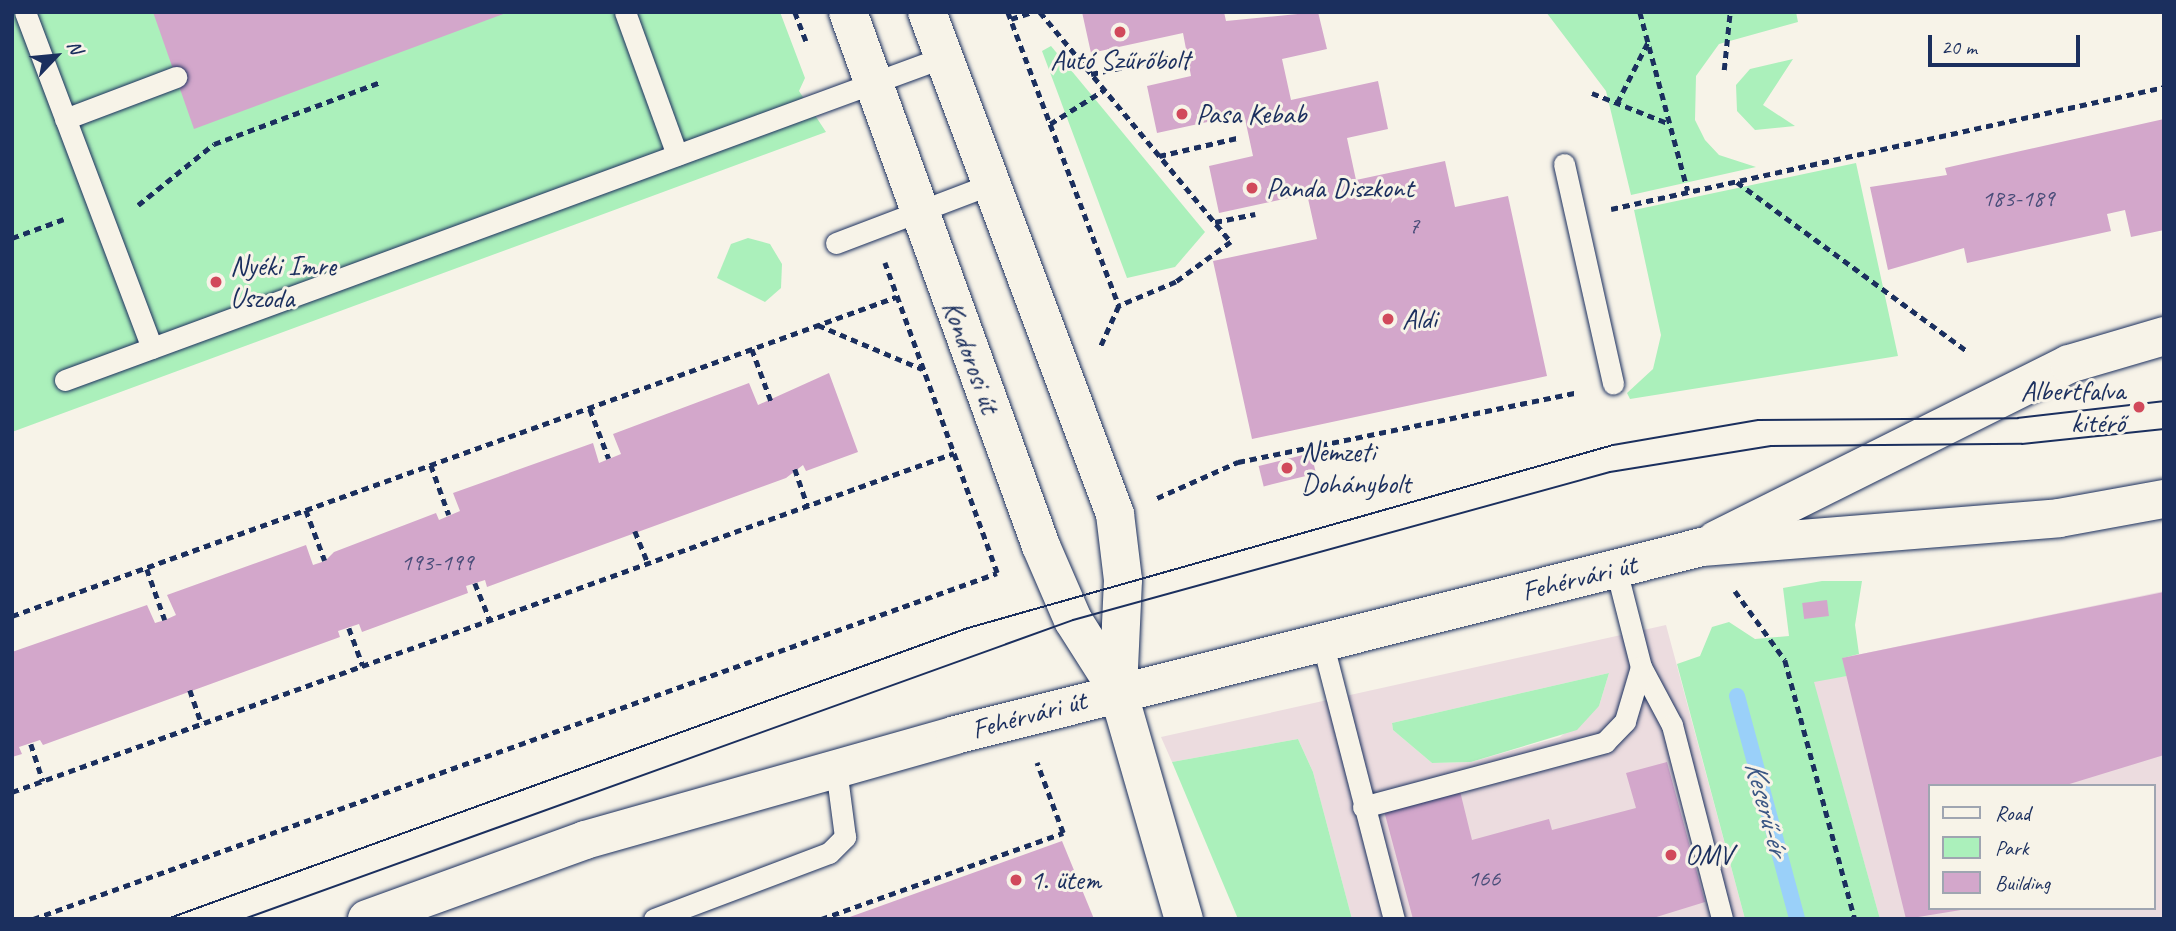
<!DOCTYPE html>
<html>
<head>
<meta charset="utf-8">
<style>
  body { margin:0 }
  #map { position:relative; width:2176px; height:931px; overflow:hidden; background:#f7f3e8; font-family:Caveat,sans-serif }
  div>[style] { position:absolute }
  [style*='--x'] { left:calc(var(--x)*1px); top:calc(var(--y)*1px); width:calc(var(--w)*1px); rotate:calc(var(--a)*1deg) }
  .built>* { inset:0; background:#ecdcdf }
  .green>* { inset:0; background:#abf0bb }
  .stream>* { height:16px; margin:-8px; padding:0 8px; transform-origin:8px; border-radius:8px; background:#9ad0f9 }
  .building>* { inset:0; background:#d3a7cb; transform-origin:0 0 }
  .path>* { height:4.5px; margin-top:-2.25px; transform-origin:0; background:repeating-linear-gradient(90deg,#1b2f5e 0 7px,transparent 0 12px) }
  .roads { filter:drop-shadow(0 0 2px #1b2f5e) drop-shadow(0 0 2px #1b2f5e) }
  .lane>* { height:21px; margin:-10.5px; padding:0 10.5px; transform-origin:10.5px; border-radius:10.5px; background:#f7f3e8 }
  .street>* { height:38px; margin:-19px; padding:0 19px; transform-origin:19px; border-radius:19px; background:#f7f3e8 }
  .secondary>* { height:38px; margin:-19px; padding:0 19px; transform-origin:19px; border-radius:19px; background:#f7f3e8 }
  .tram>* { height:2px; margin:-1px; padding:0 1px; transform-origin:1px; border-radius:1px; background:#1b2f5e }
  .dots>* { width:19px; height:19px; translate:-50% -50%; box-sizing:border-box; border:4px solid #f7f3e8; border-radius:50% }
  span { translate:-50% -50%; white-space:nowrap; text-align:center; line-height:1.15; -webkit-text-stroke:6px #f7f3e8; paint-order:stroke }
  .number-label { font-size:24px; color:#494d79 }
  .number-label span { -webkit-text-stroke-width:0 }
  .poi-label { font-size:28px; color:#1b2f5e }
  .left { translate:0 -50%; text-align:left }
  .right { translate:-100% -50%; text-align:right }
  .street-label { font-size:28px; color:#1b2f5e }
  .water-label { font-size:30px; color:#3b5785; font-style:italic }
  .frame { position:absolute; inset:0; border:14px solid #1b2f5e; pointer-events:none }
  .legend { position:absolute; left:1928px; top:784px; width:228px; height:126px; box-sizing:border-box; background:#f7f3e8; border:2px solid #9fa5b1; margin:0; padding:9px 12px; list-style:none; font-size:21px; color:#1b2f5e }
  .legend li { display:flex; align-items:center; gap:14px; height:35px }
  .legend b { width:35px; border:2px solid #9fa5b1 }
  .north { position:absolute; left:21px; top:21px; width:70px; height:70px; -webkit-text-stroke:5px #f7f3e8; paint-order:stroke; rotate:64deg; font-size:19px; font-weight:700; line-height:28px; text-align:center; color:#1b2f5e }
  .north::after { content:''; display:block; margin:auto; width:24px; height:32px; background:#1b2f5e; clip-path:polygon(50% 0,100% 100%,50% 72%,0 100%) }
  .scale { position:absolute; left:1928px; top:35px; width:152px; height:32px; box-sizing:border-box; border:4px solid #1b2f5e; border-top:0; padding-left:9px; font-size:21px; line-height:24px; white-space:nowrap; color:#1b2f5e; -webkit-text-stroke:5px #f7f3e8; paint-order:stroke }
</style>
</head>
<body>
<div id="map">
  <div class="built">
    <div style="clip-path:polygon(evenodd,2164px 591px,2164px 919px,1880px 919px,1813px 681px,1846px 676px,1842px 658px,2164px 591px,1929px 786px,2153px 786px,2153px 908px,1929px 908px,1929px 786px)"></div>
    <div style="clip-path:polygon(evenodd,1666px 625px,1745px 919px,1352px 919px,1313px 772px,1298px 739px,1172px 762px,1161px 737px,1666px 625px,1609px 673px,1599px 706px,1560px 737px,1471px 762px,1432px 763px,1393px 730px,1392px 723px,1609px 673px)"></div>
  </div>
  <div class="green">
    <div style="clip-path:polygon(12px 12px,780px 12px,805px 78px,799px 91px,826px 132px,12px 432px)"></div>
    <div style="clip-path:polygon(1546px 12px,1796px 12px,1798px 22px,1719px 44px,1696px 76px,1695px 120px,1705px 140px,1719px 155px,1756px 167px,1631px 195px,1606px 91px)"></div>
    <div style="clip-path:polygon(1051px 46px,1205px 232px,1175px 267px,1127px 278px,1042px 51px)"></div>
    <div style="clip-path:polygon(1793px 59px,1763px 105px,1795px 126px,1755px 130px,1737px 111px,1736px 85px,1750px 69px)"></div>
    <div style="clip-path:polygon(1856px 163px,1898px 356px,1630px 399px,1627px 393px,1653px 369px,1661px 335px,1634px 210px)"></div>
    <div style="clip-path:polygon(748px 238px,770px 244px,782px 264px,781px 288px,765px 302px,717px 278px,731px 244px)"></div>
    <div style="clip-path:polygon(1822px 581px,1862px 581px,1855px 625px,1859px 654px,1843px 658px,1847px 676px,1814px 682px,1880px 919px,1745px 919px,1677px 664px,1700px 656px,1712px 627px,1729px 622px,1755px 639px,1789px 636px,1783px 588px)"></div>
    <div style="clip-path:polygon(1609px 673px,1599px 706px,1577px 730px,1471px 762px,1432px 763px,1393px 730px,1392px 723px)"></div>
    <div style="clip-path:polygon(1298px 739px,1313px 772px,1352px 919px,1238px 919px,1172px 762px)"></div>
  </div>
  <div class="stream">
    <div style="--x:1737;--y:696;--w:231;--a:74.9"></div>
  </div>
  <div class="building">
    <div style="clip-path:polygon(153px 12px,506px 12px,506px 13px,194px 129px)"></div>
    <div style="clip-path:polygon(1082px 12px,1224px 12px,1226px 21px,1318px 12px,1327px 49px,1282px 59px,1291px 100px,1378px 81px,1388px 129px,1347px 138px,1356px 180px,1445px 161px,1455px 207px,1508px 196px,1547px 376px,1252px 439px,1213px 261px,1317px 239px,1307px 194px,1219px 213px,1209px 166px,1253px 156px,1244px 114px,1157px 133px,1147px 86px,1191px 76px,1183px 33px,1091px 53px)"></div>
    <div style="clip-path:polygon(2164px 119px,2164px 230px,2131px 237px,2125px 210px,2107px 214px,2111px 231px,1967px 263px,1964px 248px,1888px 270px,1870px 187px,1947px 175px,1945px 168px)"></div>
    <div style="clip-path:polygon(829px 373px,858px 452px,806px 471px,803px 465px,786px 478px,487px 587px,485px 580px,466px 586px,468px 593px,362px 632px,359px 624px,338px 631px,340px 637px,43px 745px,40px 740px,19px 747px,22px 754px,12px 757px,12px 652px,147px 605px,155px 623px,165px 620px,176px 615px,167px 595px,306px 545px,313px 565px,325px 561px,334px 552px,436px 513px,439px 520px,460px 511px,453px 493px,593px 443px,599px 463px,621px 454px,613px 434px,749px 383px,758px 405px)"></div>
    <div style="left:1311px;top:453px;width:21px;height:54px;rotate:76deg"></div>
    <div style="clip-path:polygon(2164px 592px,2164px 755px,2063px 786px,1929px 786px,1929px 908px,1967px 909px,1906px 919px,1842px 658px)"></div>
    <div style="left:1827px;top:600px;width:16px;height:25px;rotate:83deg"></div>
    <div style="clip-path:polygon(1667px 762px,1705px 902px,1650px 919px,1413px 919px,1383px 807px,1459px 787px,1472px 840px,1549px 819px,1552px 830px,1636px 808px,1626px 773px)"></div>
    <div style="clip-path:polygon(1062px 841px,1094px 919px,847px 919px,847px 918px)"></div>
  </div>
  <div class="path">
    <div style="--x:795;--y:12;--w:31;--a:69"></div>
    <div style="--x:1008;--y:12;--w:314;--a:69.3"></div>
    <div style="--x:1040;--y:12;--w:299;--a:50.3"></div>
    <div style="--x:1231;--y:242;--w:68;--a:144"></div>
    <div style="--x:1176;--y:282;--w:62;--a:157.2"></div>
    <div style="--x:1119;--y:306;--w:44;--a:114.2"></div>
    <div style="--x:1600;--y:12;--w:11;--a:0"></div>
    <div style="--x:1640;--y:12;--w:185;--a:75"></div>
    <div style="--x:1011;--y:19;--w:22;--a:-18"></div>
    <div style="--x:1724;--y:70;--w:58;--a:-84.1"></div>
    <div style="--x:1091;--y:74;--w:83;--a:-11.9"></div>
    <div style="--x:1592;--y:93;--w:84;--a:21.7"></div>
    <div style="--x:1617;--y:103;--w:68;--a:-63.1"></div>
    <div style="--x:1050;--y:124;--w:64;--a:-32.2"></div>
    <div style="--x:1159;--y:156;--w:80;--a:-13"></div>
    <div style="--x:1737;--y:182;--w:285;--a:36.3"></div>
    <div style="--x:138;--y:205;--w:97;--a:-38.8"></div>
    <div style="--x:214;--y:144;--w:178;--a:-20.4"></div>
    <div style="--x:1611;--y:209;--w:566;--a:-12.44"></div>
    <div style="--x:1215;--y:222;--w:41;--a:-11.3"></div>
    <div style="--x:12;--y:238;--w:55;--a:-20.1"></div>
    <div style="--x:818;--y:325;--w:113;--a:22.9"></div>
    <div style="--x:752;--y:349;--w:55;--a:69.9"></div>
    <div style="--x:590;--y:409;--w:53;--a:69.2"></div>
    <div style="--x:431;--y:465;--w:53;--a:70.2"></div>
    <div style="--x:795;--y:469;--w:39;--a:71"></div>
    <div style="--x:1157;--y:498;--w:89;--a:-24"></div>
    <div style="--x:1238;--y:462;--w:347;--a:-11.6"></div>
    <div style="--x:306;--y:510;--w:54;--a:69.6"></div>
    <div style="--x:635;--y:531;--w:35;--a:68"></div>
    <div style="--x:147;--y:569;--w:54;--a:70.6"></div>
    <div style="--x:475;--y:583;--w:40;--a:68"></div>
    <div style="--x:1735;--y:591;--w:85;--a:54.1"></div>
    <div style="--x:1785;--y:660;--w:268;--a:74.9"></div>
    <div style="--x:12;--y:616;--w:940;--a:-19.84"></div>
    <div style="--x:349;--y:628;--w:40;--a:69.8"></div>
    <div style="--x:190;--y:690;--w:36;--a:71"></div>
    <div style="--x:31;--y:744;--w:39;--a:72"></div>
    <div style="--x:12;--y:792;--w:1001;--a:-19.79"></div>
    <div style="--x:33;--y:919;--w:1024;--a:-19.74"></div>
    <div style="--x:997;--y:573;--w:330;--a:-109.9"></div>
    <div style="--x:821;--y:919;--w:257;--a:-19.6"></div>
    <div style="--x:1063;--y:833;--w:75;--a:-110.4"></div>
  </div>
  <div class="roads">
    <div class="lane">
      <div style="--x:25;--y:12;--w:359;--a:69.3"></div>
      <div style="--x:625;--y:12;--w:152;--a:70"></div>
      <div style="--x:65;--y:119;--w:119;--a:-20.7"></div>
      <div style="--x:1564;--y:164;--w:225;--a:77.4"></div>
      <div style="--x:836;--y:243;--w:166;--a:-20.8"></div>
      <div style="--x:65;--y:380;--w:936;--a:-20.18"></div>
      <div style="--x:1616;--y:569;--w:101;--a:75.7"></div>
      <div style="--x:1641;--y:667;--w:66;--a:61.9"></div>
      <div style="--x:1672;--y:725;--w:200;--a:75.5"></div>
      <div style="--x:1322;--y:641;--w:287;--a:75.5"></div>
      <div style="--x:1363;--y:807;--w:251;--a:-15"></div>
      <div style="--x:1605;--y:742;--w:29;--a:-46"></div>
      <div style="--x:1625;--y:721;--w:56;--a:-73.5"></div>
      <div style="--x:654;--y:919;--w:187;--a:-20.7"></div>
      <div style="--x:829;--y:853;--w:23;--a:-45"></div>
      <div style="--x:845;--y:837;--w:69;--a:-97.5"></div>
    </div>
    <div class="street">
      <div style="--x:1118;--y:691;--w:237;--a:73.9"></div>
    </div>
    <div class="secondary">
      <div style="--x:848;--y:12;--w:568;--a:70.13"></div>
      <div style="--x:1041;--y:546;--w:81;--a:66.6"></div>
      <div style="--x:1073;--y:620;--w:84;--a:57.6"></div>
      <div style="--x:927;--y:12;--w:536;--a:69.47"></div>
      <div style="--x:1115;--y:514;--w:66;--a:83.1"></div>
      <div style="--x:1123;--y:580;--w:111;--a:92.6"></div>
      <div style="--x:1716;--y:540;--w:394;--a:-26.5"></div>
      <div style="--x:2069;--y:364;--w:99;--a:-16.4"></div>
      <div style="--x:367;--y:919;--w:232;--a:-19.9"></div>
      <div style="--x:585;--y:840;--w:385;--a:-15.8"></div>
      <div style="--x:955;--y:735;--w:770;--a:-14.13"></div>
      <div style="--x:1702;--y:547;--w:358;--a:-4.6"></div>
      <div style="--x:2059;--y:518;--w:107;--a:-10.3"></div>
    </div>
  </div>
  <div class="tram">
    <div style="--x:167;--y:919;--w:852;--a:-19.97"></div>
    <div style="--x:968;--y:628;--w:670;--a:-15.84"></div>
    <div style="--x:1613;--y:445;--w:147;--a:-9.8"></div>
    <div style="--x:1758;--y:420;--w:260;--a:-0.4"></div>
    <div style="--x:2018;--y:418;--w:147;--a:-6.6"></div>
    <div style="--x:244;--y:919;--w:881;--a:-19.83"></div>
    <div style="--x:1073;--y:620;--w:557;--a:-15.41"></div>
    <div style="--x:1610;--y:472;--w:163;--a:-9.2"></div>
    <div style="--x:1771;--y:446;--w:251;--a:-0.5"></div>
    <div style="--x:2022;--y:444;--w:143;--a:-6"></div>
  </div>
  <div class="dots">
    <div style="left:1120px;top:32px;background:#d1495b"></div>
    <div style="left:1182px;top:114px;background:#d1495b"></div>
    <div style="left:1252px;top:188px;background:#d1495b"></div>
    <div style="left:216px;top:282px;background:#d1495b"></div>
    <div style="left:1388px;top:319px;background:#d1495b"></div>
    <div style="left:2139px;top:407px;background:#d1495b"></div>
    <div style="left:1287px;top:468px;background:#d1495b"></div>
    <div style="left:1671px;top:855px;background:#d1495b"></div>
    <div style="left:1016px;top:880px;background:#d1495b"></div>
  </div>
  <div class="number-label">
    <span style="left:2018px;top:199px">183-189</span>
    <span style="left:1414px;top:226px">7</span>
    <span style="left:437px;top:563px">193-199</span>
    <span style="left:1484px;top:879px">166</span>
  </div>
  <div class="poi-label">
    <span style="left:1120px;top:60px">Autó Szűrőbolt</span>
    <span class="left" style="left:1196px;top:114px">Pasa Kebab</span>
    <span class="left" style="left:1266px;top:188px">Panda Diszkont</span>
    <span class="left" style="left:230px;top:282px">Nyéki Imre<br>Uszoda</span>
    <span class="left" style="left:1402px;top:319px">Aldi</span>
    <span class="right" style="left:2125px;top:407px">Albertfalva<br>kitérő</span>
    <span class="left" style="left:1301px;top:468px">Nemzeti<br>Dohánybolt</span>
    <span class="left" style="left:1685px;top:855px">OMV</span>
    <span class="left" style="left:1030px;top:880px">1. ütem</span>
  </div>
  <div class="street-label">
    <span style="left:971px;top:357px;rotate:70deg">Kondorosi út</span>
    <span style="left:1579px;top:578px;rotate:-14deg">Fehérvári út</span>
    <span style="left:1029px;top:715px;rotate:-15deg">Fehérvári út</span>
  </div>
  <div class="water-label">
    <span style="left:1767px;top:808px;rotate:75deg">Keserű-ér</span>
  </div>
  <div class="frame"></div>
  <ul class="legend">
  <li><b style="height:9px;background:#f7f3e8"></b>Road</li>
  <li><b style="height:19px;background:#abf0bb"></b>Park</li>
  <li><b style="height:19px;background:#d3a7cb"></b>Building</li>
  </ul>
  <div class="north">N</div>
  <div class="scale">20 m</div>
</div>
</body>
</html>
